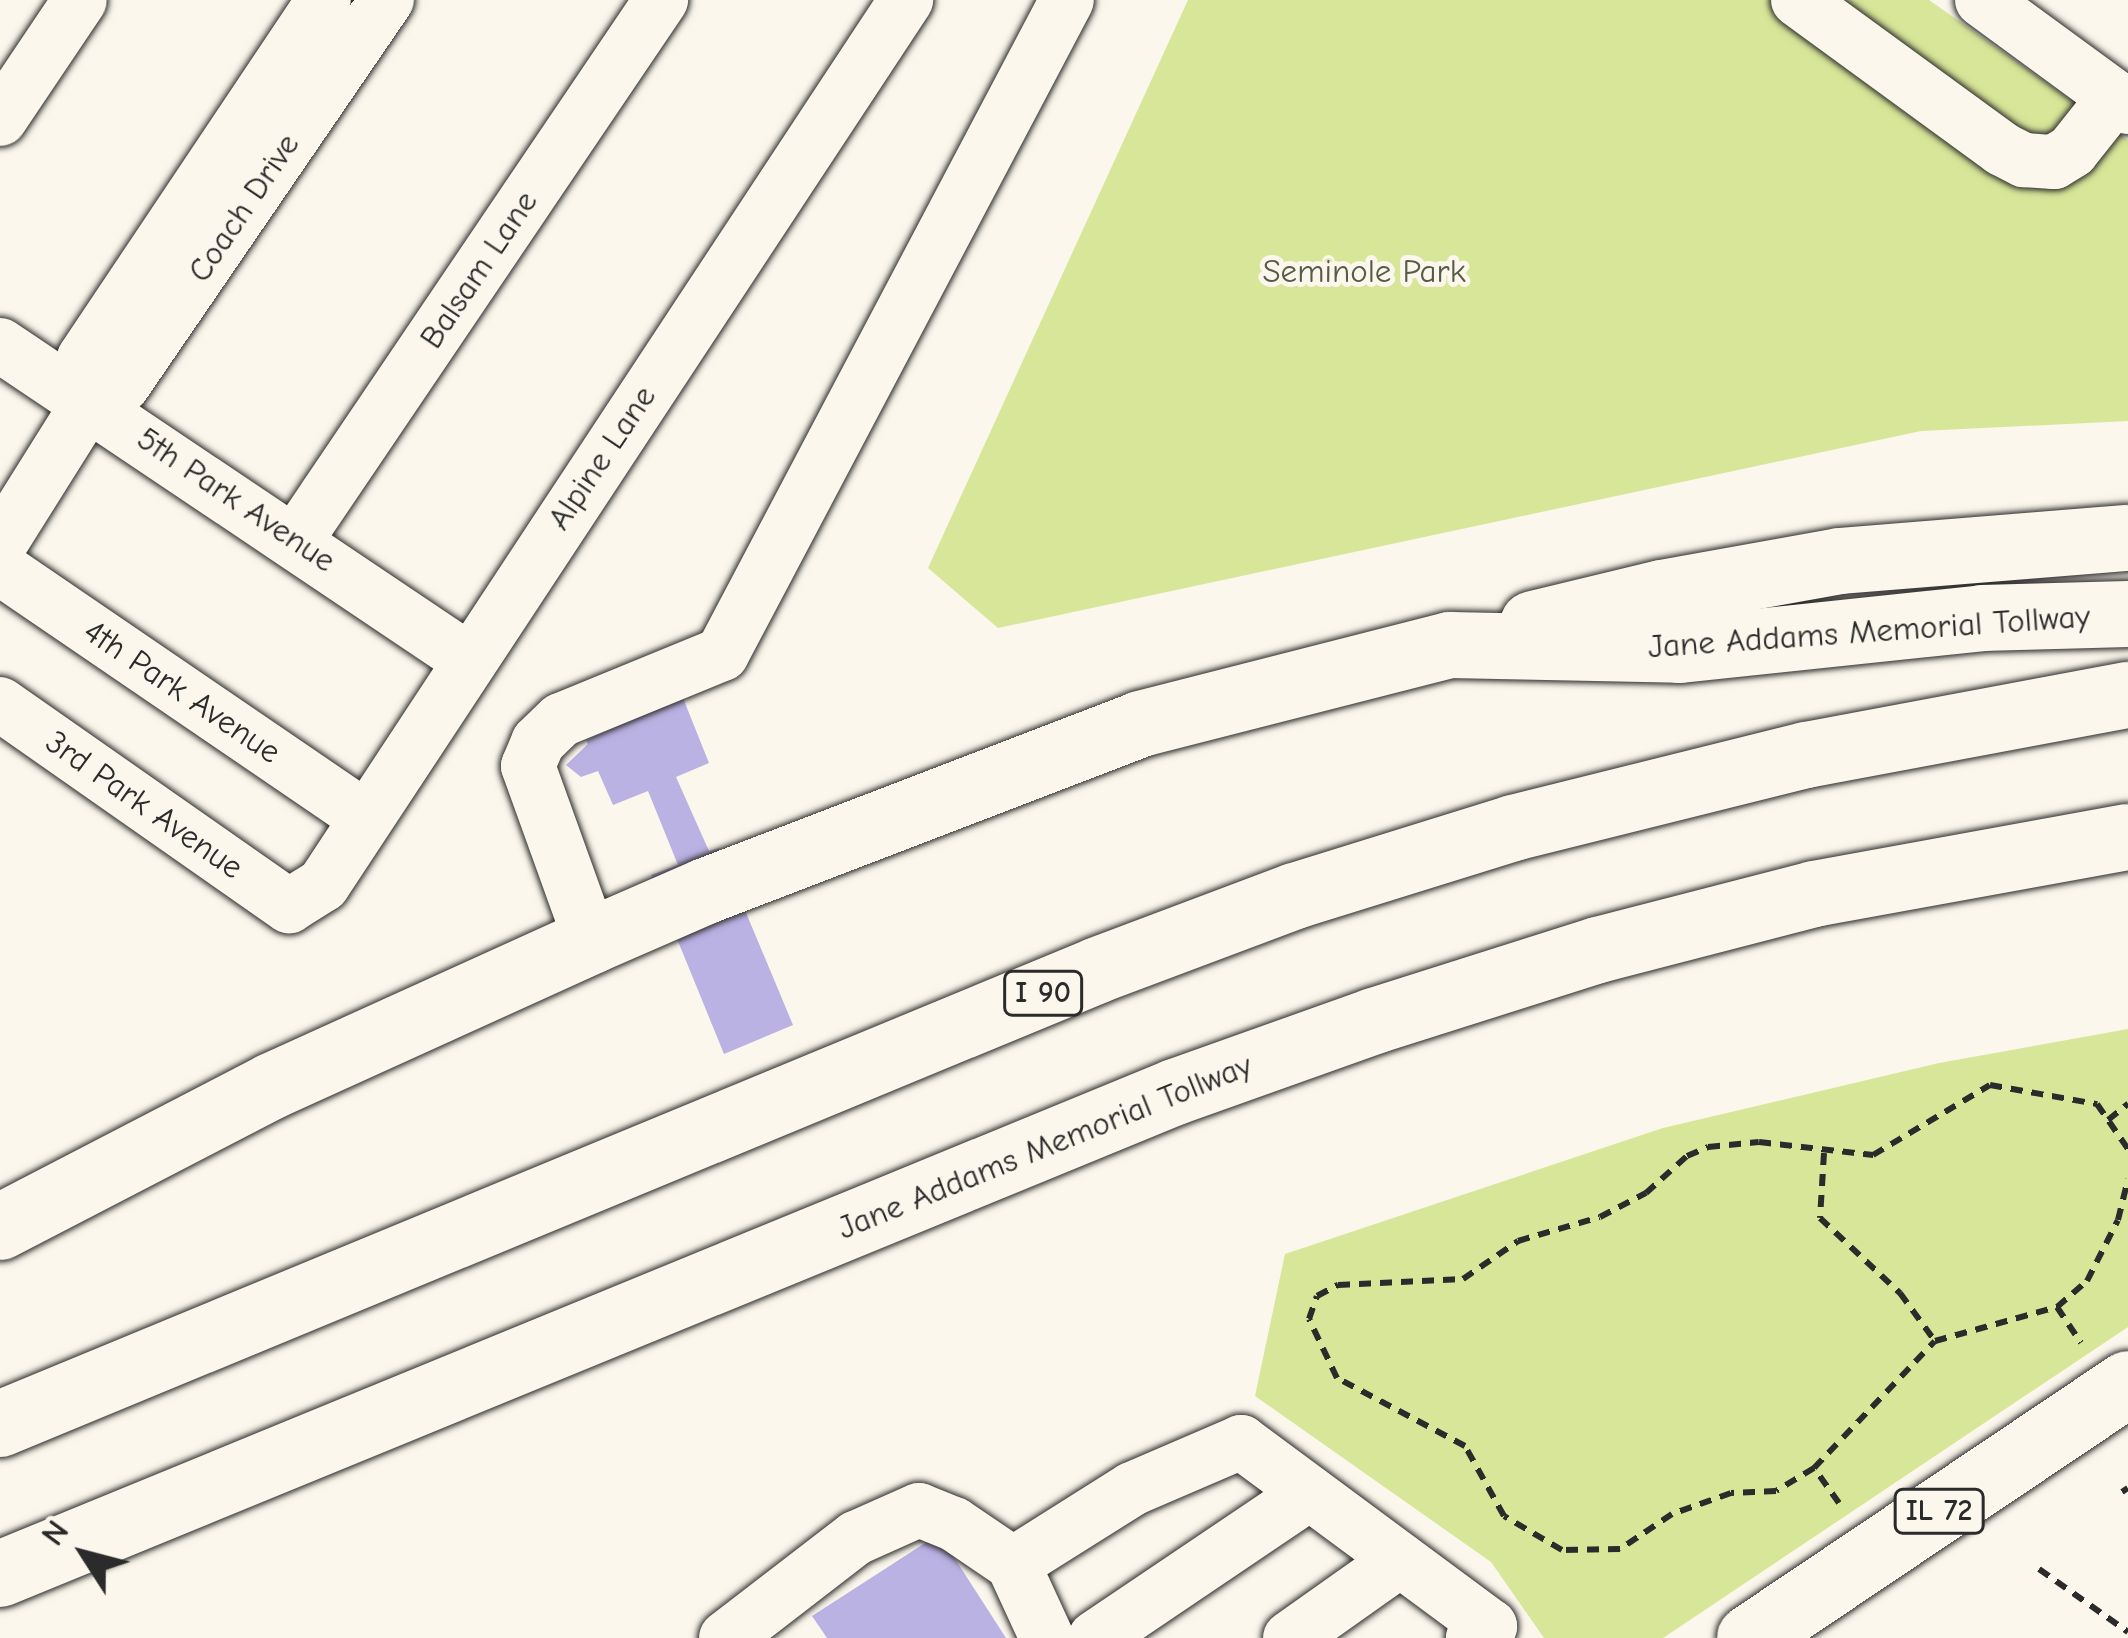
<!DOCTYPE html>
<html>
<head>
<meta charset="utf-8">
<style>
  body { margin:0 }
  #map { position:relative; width:2128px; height:1638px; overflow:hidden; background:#fbf7ec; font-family:"Comic Neue",sans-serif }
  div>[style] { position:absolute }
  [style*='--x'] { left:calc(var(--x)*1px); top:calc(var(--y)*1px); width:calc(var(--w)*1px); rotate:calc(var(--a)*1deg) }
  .green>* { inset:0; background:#d8e699 }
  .building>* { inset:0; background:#bbb2e4 }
  .path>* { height:6px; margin-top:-3px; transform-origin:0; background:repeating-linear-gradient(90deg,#2b2b2b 0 12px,transparent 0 21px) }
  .roads { filter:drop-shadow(0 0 3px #2b2b2b) drop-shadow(0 0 3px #2b2b2b) }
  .minor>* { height:54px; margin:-27px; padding:0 27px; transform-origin:27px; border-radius:27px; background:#fbf7ec }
  .major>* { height:66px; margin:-33px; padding:0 33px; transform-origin:33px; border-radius:33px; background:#fbf7ec }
  .highway>* { height:66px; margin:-33px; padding:0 33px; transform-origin:33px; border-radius:33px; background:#fbf7ec }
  span { translate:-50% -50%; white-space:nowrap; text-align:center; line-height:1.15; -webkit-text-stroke:10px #fbf7ec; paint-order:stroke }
  .shield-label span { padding:3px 9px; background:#fbf7ec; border:3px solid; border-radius:9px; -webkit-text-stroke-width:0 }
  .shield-label { font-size:30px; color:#2b2b2b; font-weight:700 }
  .street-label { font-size:33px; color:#2b2b2b }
  .park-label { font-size:33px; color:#565a46 }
  .north { position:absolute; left:24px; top:1494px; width:120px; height:120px; -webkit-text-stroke:9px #fbf7ec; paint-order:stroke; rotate:306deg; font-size:33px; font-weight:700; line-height:48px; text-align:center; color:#2b2b2b }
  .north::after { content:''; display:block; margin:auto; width:42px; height:54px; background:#2b2b2b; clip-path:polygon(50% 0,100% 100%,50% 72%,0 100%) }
</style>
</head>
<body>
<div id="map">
  <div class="green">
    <div style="clip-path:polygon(1188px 0,1929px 0,2128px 140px,2128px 421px,1921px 431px,998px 628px,928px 568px)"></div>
    <div style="clip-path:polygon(2128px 1029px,2128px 1327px,1663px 1638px,1544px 1638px,1491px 1562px,1255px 1396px,1285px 1254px,1663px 1128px,1939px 1063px)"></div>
  </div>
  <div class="building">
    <div style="clip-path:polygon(683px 698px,709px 763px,676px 777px,709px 851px,719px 848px,793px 1025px,724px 1054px,651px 875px,678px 865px,648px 791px,613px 805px,598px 771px,581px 777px,566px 765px,588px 744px,586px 740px)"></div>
    <div style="clip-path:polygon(939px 1534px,1006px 1638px,827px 1638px,812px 1616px)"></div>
  </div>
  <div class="path">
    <div style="--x:2108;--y:1120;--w:26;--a:-39"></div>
    <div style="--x:1824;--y:1153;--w:65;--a:93.5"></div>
    <div style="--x:1820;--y:1218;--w:110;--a:43.2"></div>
    <div style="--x:1900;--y:1293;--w:59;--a:53.9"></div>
    <div style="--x:2057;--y:1307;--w:43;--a:56.3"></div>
    <div style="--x:1814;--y:1468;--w:175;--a:-46.4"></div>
    <div style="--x:1935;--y:1341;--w:127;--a:-15.6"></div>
    <div style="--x:2057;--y:1307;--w:40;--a:-41"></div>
    <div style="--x:2087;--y:1281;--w:68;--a:-63.1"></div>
    <div style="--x:2118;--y:1220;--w:42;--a:-76.3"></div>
    <div style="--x:2122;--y:1492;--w:7;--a:-34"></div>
    <div style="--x:1839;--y:1503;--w:43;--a:-125.5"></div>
    <div style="--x:1814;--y:1468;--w:44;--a:148.8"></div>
    <div style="--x:1776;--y:1491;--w:45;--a:177.5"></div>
    <div style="--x:1731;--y:1493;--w:63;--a:160.4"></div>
    <div style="--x:1672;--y:1514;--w:63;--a:146.1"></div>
    <div style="--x:1620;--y:1549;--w:58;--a:179"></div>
    <div style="--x:1562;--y:1550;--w:67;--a:-149.6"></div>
    <div style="--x:1504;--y:1516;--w:80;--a:-119.1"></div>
    <div style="--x:1465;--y:1446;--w:145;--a:-152"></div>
    <div style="--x:1337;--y:1378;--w:65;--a:-115.4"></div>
    <div style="--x:1309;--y:1319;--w:24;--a:-71"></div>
    <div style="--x:1317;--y:1296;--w:24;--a:-28"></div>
    <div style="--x:1338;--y:1285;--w:125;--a:-2.7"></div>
    <div style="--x:1463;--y:1279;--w:67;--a:-34.6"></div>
    <div style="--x:1518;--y:1241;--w:85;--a:-16.3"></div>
    <div style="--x:1600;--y:1217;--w:52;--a:-27.6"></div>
    <div style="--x:1646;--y:1193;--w:55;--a:-42.1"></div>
    <div style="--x:1687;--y:1156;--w:23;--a:-23"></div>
    <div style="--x:1708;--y:1147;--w:51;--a:-5.6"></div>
    <div style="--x:1759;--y:1142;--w:115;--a:6.5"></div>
    <div style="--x:1873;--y:1155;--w:136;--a:-30.9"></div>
    <div style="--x:1990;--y:1085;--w:109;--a:10.1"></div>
    <div style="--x:2097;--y:1104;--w:55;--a:55.4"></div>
    <div style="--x:2039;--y:1569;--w:109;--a:35.3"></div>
  </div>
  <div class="roads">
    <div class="minor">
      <div style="--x:1798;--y:0;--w:253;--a:36.1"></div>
      <div style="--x:2002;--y:149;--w:25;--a:27"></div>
      <div style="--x:2024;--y:160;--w:30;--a:4"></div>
      <div style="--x:2054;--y:162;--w:21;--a:-31"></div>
      <div style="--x:2072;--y:151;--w:69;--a:-51.5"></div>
      <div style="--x:1982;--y:0;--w:181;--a:36.2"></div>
      <div style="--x:0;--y:119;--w:143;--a:-56.1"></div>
      <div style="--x:0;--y:345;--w:565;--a:33.89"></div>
      <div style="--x:89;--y:402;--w:44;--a:-96.5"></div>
      <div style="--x:84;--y:358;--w:431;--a:-56.2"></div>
      <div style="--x:296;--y:540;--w:652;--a:-55.94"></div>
      <div style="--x:0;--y:544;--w:168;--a:-57.9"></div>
      <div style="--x:89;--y:402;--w:38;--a:-27"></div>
      <div style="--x:123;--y:385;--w:467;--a:-55.6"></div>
      <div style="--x:0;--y:568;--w:440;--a:34.3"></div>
      <div style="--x:0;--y:704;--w:353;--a:35"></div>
      <div style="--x:289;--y:906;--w:40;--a:-32"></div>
      <div style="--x:323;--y:885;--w:1060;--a:-56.62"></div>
      <div style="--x:591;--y:941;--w:186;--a:-109.8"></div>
      <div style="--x:528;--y:766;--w:26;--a:-67"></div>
      <div style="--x:538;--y:742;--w:32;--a:-44"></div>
      <div style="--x:561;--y:720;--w:174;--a:-22.3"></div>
      <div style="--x:722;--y:654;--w:739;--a:-62.19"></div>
      <div style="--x:726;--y:1638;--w:164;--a:-37.6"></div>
      <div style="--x:856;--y:1538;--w:69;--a:-24"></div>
      <div style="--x:919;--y:1510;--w:38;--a:22"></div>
      <div style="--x:954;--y:1524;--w:71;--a:34.1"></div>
      <div style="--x:1047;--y:1638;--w:81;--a:-114.7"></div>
      <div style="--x:1013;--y:1564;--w:141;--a:-32.2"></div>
      <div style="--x:1132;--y:1489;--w:119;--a:-23.3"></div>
      <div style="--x:1241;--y:1442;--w:310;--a:36.5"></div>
      <div style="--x:1490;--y:1626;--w:21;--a:145"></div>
      <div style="--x:1095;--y:1638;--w:259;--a:-34"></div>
      <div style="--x:1290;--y:1638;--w:135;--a:-35.3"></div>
    </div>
    <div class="major">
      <div style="--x:1750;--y:1638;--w:455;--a:-33.9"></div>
    </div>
    <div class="highway">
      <div style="--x:1533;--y:624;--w:133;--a:-13.5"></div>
      <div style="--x:1662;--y:593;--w:181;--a:-10.2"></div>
      <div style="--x:1840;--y:561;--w:289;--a:-4.6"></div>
      <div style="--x:0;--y:1227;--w:306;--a:-27.4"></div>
      <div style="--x:272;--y:1086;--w:350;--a:-24.4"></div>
      <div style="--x:591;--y:941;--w:125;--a:-23.5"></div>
      <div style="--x:706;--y:891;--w:465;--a:-21"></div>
      <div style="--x:1140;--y:724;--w:320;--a:-14.3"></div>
      <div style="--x:1450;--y:645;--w:230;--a:1.2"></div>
      <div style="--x:1680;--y:650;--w:304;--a:-6"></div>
      <div style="--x:1982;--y:618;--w:146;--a:-1.6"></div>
      <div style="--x:0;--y:1424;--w:1188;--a:-22.46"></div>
      <div style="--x:1098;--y:970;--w:210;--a:-20.6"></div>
      <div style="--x:1295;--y:896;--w:228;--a:-17.3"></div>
      <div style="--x:1513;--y:828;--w:302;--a:-14"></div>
      <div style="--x:1806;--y:755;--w:328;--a:-10.6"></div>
      <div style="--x:0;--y:1574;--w:1270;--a:-22.3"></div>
      <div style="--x:1175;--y:1092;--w:211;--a:-19.6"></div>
      <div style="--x:1374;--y:1021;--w:235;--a:-17.6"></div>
      <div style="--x:1598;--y:950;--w:223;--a:-14.5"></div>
      <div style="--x:1814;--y:894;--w:319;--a:-10.3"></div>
    </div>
  </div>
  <div class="shield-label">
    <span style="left:1043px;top:993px">I 90</span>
    <span style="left:1939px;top:1511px">IL 72</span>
  </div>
  <div class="street-label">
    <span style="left:244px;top:208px;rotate:-56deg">Coach Drive</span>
    <span style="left:479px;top:270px;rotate:-56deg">Balsam Lane</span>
    <span style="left:602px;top:458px;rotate:-56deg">Alpine Lane</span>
    <span style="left:236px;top:500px;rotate:34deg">5th Park Avenue</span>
    <span style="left:1869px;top:632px;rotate:-4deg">Jane Addams Memorial Tollway</span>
    <span style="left:182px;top:692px;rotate:34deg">4th Park Avenue</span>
    <span style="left:144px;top:805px;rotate:35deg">3rd Park Avenue</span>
    <span style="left:1045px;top:1147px;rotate:-22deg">Jane Addams Memorial Tollway</span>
  </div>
  <div class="park-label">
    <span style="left:1364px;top:272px">Seminole Park</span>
  </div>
  <div class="north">N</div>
</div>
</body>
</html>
